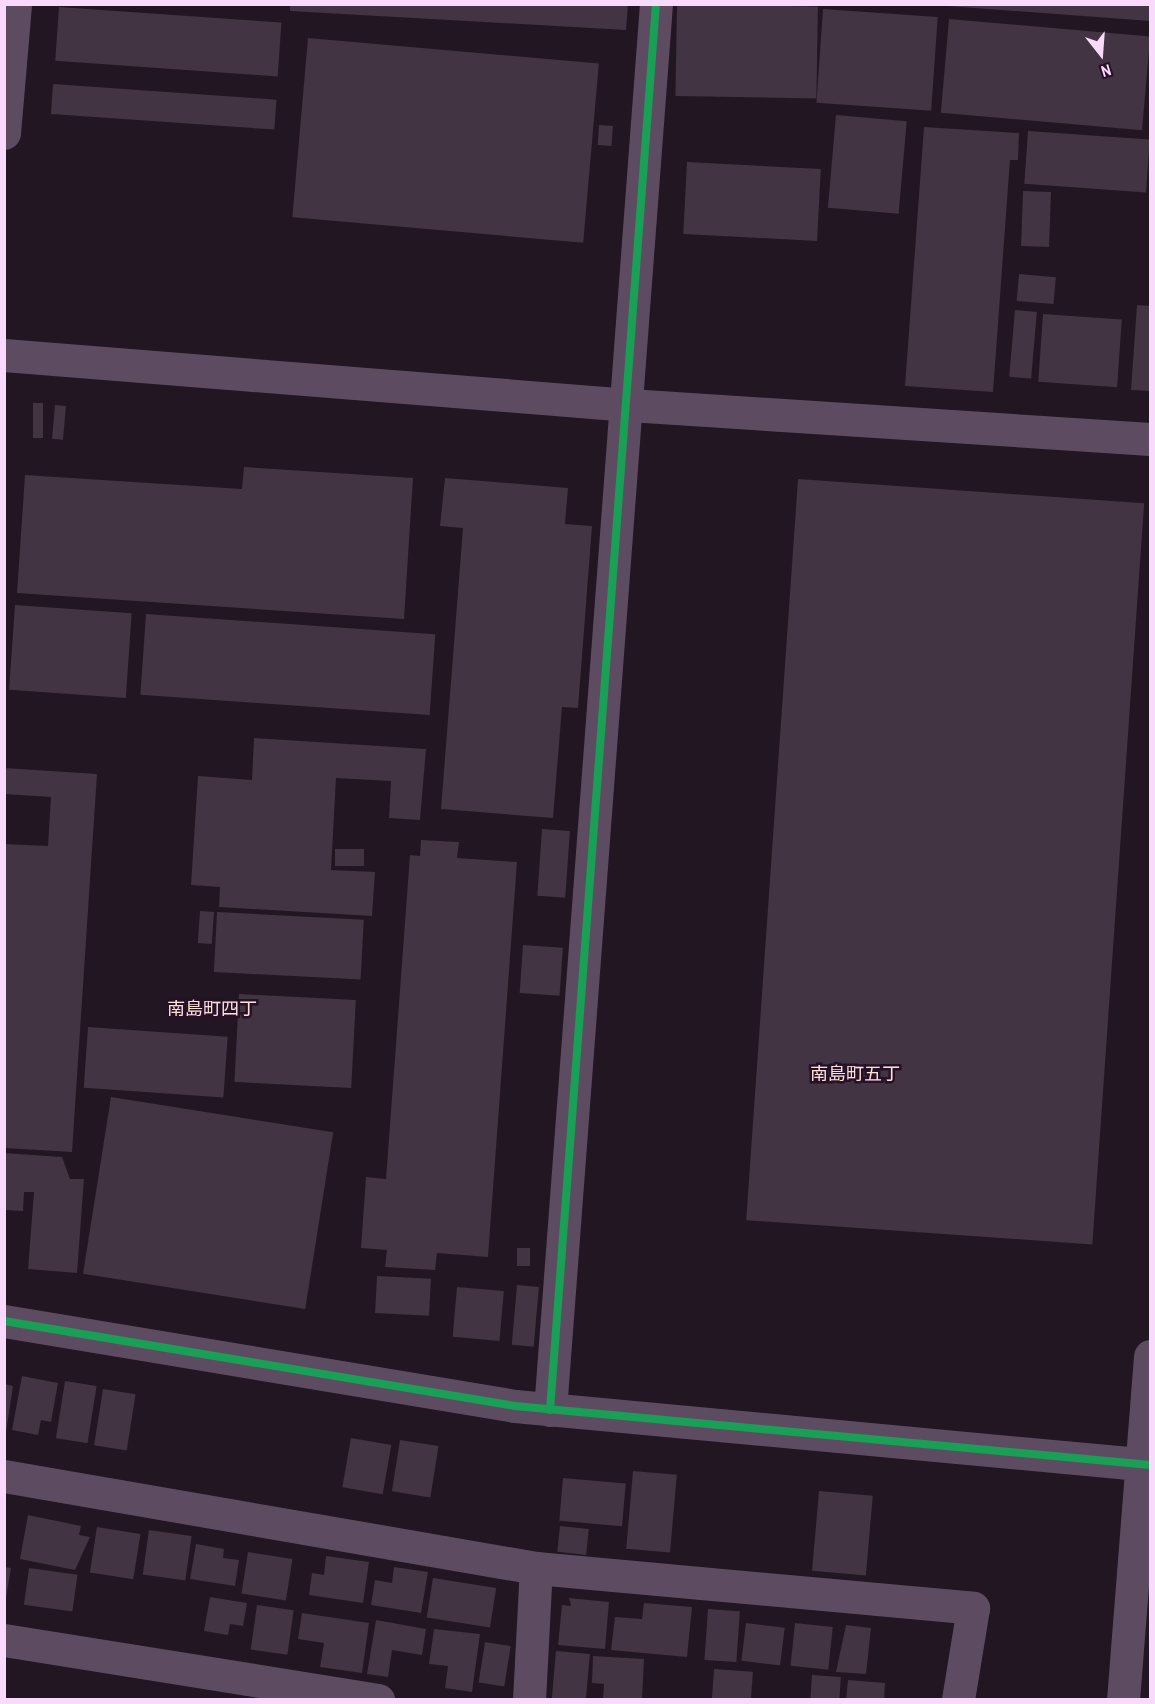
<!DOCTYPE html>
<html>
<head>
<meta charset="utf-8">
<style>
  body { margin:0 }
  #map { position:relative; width:1155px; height:1704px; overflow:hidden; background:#211621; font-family:"Archivo Narrow","Noto Sans JP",sans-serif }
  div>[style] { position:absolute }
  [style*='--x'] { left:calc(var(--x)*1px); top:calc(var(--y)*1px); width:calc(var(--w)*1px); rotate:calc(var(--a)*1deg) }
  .building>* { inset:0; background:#423443; transform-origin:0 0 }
  .minor>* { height:33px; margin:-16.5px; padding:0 16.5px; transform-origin:16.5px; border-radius:16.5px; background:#5d4c61 }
  .cycleway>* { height:8px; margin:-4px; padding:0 4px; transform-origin:4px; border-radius:4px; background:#1a9f57 }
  span { translate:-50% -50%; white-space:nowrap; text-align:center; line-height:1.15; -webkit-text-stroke:5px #261126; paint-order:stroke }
  .neighbourhood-label { font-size:18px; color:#fce1db }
  .frame { position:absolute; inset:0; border:6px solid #f9d9fc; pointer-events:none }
  .north { position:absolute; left:1071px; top:24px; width:60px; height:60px; -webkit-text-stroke:4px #261126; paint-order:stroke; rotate:163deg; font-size:16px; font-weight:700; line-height:24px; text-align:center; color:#f9d9fc }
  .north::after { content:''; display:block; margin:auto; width:21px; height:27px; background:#f9d9fc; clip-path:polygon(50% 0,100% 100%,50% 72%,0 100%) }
</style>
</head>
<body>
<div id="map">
  <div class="building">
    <div style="clip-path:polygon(290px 4px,628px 4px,626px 30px,290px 11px)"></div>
    <div style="left:677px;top:4px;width:141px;height:92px;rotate:1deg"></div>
    <div style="clip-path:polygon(947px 4px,1150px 4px,1150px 21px,947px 6px)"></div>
    <div style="left:59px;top:7px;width:223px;height:54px;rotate:4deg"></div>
    <div style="left:823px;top:9px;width:115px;height:94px;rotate:4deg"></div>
    <div style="left:949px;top:19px;width:202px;height:94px;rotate:5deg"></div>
    <div style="left:308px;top:38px;width:292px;height:180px;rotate:5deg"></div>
    <div style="left:53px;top:84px;width:224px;height:30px;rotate:4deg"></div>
    <div style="left:836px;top:115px;width:71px;height:93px;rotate:5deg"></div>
    <div style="left:599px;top:125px;width:14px;height:20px;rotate:4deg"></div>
    <div style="clip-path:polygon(924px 127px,1019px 133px,1018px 160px,1010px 160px,993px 392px,905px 386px)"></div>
    <div style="left:1028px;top:131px;width:122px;height:53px;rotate:4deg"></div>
    <div style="left:687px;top:162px;width:134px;height:72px;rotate:3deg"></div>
    <div style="left:1023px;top:191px;width:28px;height:55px;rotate:2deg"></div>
    <div style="left:1019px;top:274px;width:37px;height:27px;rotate:5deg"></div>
    <div style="clip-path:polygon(1137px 305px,1150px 306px,1150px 391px,1131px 390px)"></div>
    <div style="left:1015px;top:310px;width:22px;height:67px;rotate:5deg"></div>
    <div style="left:1043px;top:314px;width:79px;height:68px;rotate:4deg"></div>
    <div style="left:33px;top:403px;width:10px;height:35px"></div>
    <div style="left:55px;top:405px;width:11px;height:34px;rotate:5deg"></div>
    <div style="clip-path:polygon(244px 467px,413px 478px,404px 619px,17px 593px,25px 475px,242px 489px)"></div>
    <div style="clip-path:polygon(445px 478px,568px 488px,565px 524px,592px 526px,578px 708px,562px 707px,553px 818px,441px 809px,463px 528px,440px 526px)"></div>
    <div style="left:798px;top:479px;width:347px;height:743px;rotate:4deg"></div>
    <div style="left:15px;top:605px;width:117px;height:85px;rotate:4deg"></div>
    <div style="left:146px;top:614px;width:290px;height:81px;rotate:4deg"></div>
    <div style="clip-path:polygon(254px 738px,426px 749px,420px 820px,389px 818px,391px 781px,336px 778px,331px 870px,375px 872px,372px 916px,219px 907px,220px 887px,191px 885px,198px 776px,252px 780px)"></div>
    <div style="clip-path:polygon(4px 768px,97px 774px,72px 1152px,4px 1148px,4px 844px,48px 846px,51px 797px,4px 794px)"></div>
    <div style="left:542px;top:829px;width:28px;height:67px;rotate:4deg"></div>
    <div style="clip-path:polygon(421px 840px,459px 842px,457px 858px,517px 862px,488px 1257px,437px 1253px,435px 1270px,385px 1267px,387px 1250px,361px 1248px,366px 1177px,386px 1179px,410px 855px,420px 856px)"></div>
    <div style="left:335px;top:849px;width:29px;height:17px"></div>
    <div style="left:200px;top:911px;width:14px;height:32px;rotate:4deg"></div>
    <div style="left:217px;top:912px;width:147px;height:60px;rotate:3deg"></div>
    <div style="left:523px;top:945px;width:40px;height:48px;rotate:4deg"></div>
    <div style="left:239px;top:994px;width:117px;height:88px;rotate:3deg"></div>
    <div style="left:88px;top:1027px;width:140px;height:61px;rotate:4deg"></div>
    <div style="left:111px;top:1097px;width:225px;height:179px;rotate:9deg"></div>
    <div style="clip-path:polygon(4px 1153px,62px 1157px,70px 1179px,84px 1179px,77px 1273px,28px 1269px,34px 1192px,24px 1192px,23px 1211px,4px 1210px)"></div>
    <div style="left:517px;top:1248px;width:13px;height:18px"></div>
    <div style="left:377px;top:1276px;width:54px;height:37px;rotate:3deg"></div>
    <div style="left:517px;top:1285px;width:22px;height:60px;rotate:5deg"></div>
    <div style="left:457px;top:1287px;width:47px;height:50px;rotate:5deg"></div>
    <div style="clip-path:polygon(22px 1376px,58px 1383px,51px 1422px,41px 1420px,38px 1435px,12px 1430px)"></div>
    <div style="left:65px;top:1381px;width:32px;height:58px;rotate:9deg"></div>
    <div style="clip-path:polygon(4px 1384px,13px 1386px,6px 1432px,4px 1432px)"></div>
    <div style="left:103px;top:1389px;width:33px;height:57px;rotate:9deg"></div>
    <div style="left:351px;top:1438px;width:41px;height:50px;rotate:10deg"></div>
    <div style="left:400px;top:1440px;width:39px;height:52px;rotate:9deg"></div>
    <div style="left:633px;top:1471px;width:44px;height:78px;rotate:5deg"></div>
    <div style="left:563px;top:1478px;width:63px;height:43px;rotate:5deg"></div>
    <div style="left:819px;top:1491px;width:54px;height:80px;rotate:5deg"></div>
    <div style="clip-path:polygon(28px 1515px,81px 1526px,79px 1535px,90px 1537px,75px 1570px,20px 1559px)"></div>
    <div style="left:560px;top:1526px;width:29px;height:26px;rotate:6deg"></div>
    <div style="left:97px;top:1527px;width:44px;height:46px;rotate:9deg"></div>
    <div style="left:149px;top:1530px;width:43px;height:45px;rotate:8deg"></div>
    <div style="clip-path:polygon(196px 1544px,224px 1549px,223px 1558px,239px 1560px,235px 1586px,190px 1579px)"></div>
    <div style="left:248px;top:1552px;width:45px;height:42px;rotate:9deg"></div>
    <div style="clip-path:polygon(326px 1556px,369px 1562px,363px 1603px,309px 1595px,312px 1573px,324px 1575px)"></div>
    <div style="clip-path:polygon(4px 1567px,11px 1568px,6px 1598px,4px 1598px)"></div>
    <div style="clip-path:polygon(394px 1567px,428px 1572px,421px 1613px,371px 1605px,375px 1580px,392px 1583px)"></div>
    <div style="left:29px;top:1568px;width:49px;height:37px;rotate:8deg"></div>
    <div style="left:433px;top:1578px;width:64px;height:40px;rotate:9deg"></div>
    <div style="clip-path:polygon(210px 1597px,247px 1603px,243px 1626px,230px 1624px,228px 1635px,204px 1631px)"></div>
    <div style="clip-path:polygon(569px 1598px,609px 1602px,605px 1649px,558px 1645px,562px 1605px,571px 1606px)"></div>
    <div style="clip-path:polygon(644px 1603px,692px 1607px,687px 1657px,611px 1650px,615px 1617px,642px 1619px)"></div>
    <div style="left:257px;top:1605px;width:37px;height:45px;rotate:8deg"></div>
    <div style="left:708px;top:1609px;width:32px;height:51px;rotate:4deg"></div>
    <div style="clip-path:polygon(302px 1613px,369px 1623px,362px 1673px,320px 1667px,324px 1643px,298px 1639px)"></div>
    <div style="clip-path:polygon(376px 1620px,426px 1629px,422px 1655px,392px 1650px,388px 1677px,367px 1674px)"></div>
    <div style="left:746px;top:1623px;width:39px;height:38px;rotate:7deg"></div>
    <div style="left:795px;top:1623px;width:38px;height:43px;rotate:6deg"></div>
    <div style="clip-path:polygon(846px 1625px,871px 1628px,866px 1674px,836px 1672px)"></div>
    <div style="clip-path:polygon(434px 1629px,480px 1634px,472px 1692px,445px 1688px,448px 1666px,429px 1664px)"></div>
    <div style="left:485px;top:1642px;width:26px;height:41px;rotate:9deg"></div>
    <div style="left:556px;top:1651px;width:34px;height:49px;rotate:5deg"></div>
    <div style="clip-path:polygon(593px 1656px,644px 1659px,642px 1700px,603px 1698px,604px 1684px,592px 1683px)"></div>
    <div style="left:714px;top:1669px;width:39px;height:31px;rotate:4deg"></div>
    <div style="left:812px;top:1675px;width:29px;height:25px;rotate:4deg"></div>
    <div style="clip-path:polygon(848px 1680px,885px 1683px,884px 1700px,846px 1700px)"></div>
  </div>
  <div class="minor">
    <div style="--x:4;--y:133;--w:129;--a:-85.1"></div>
    <div style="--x:4;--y:355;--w:627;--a:4.57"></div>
    <div style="--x:629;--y:405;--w:522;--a:3.73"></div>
    <div style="--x:4;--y:1321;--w:518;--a:9.44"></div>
    <div style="--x:515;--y:1406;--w:638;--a:5.31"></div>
    <div style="--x:550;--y:1410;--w:1410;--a:-85.69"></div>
    <div style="--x:4;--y:1476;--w:540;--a:9.81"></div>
    <div style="--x:536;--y:1568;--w:439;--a:5.2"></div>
    <div style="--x:973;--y:1608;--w:93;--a:99.3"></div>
    <div style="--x:4;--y:1640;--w:379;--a:9.1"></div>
    <div style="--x:529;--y:1700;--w:132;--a:-87"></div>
    <div style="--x:1123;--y:1700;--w:345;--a:-85.5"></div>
  </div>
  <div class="cycleway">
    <div style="--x:4;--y:1321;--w:518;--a:9.44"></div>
    <div style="--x:515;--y:1406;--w:638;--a:5.31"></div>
    <div style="--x:550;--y:1410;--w:1410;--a:-85.69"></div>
  </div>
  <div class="neighbourhood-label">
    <span style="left:212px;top:1009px">南島町四丁</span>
    <span style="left:855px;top:1074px">南島町五丁</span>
  </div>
  <div class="frame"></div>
  <div class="north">N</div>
</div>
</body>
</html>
